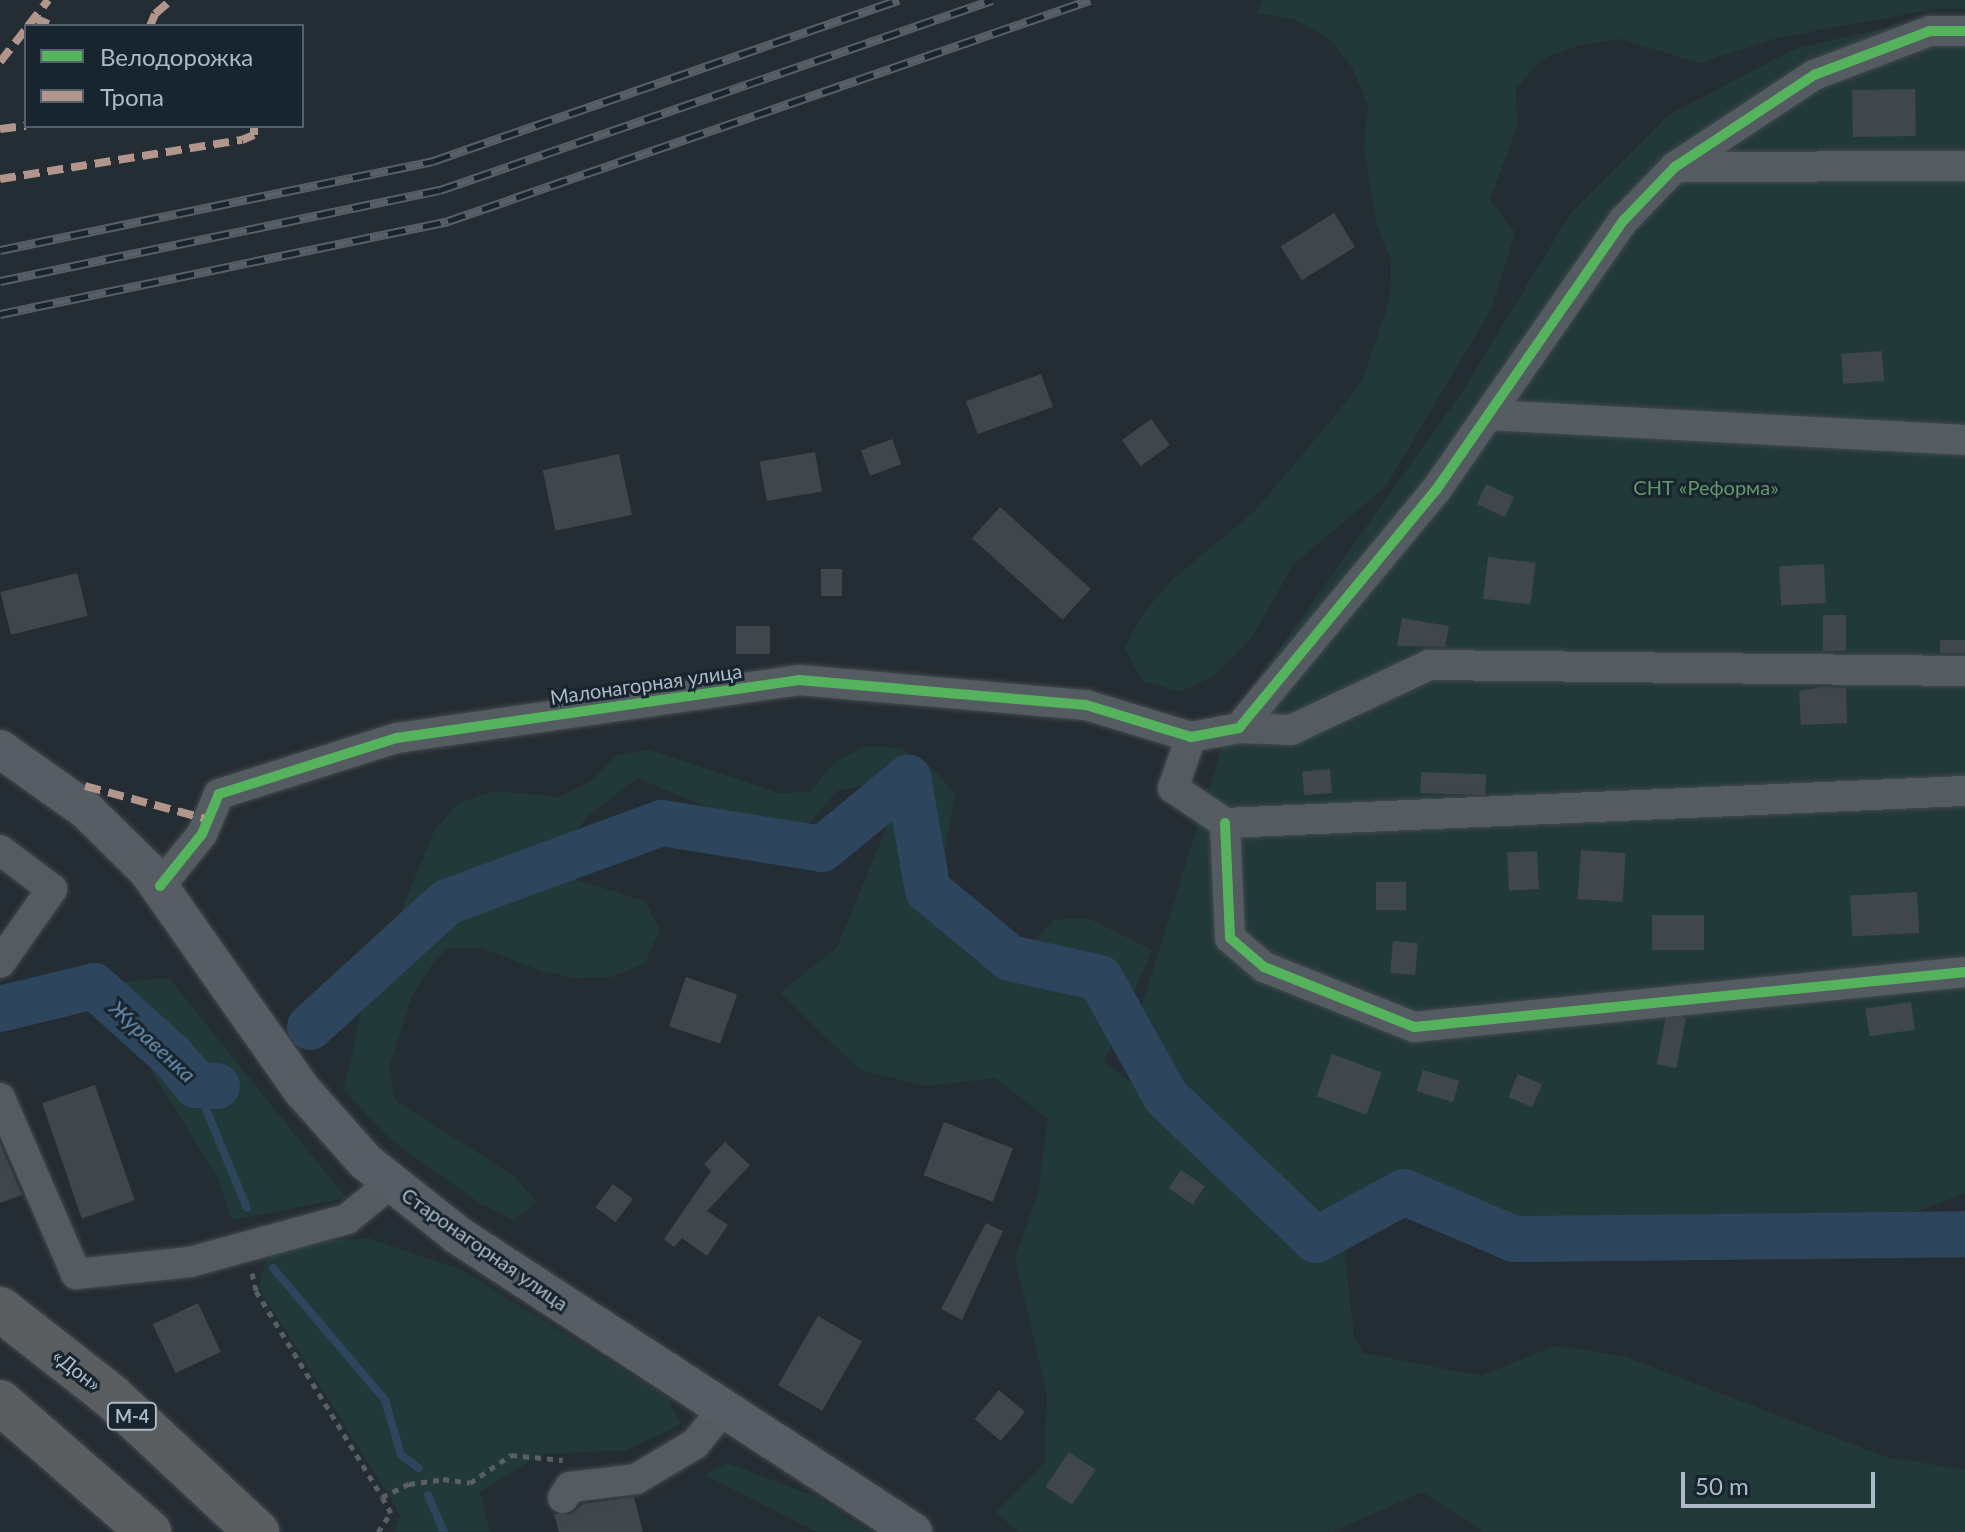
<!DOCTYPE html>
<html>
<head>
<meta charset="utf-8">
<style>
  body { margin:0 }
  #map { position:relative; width:1965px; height:1532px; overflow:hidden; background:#252d34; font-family:Lato,sans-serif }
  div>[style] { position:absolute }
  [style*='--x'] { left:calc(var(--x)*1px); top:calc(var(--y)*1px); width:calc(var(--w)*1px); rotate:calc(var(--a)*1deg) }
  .green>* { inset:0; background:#22393a }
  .stream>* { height:8px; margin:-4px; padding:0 4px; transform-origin:4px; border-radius:4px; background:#2e465d }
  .river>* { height:46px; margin:-23px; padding:0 23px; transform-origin:23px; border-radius:23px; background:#2e465d }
  .building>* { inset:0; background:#3f464c; transform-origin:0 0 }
  .path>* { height:5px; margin-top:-2.5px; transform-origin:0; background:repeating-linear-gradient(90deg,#585f65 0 6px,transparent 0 12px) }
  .roads { filter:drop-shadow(0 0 2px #43494e) drop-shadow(0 0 2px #43494e) }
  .minor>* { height:30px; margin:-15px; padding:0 15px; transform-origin:15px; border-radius:15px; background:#545c62 }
  .major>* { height:38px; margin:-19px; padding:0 19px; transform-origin:19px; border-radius:19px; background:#575d64 }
  .highway>* { height:44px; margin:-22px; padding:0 22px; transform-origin:22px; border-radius:22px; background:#5b5e61 }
  .rail>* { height:9px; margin-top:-4.5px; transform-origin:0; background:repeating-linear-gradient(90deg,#18242e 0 18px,#585f66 0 36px); box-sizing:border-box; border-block:2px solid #585f66 }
  .quiet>* { height:8px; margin-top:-4px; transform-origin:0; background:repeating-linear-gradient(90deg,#b2968c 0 16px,transparent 0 24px) }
  .cycleway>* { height:10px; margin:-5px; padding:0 5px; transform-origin:5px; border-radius:5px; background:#56b35d }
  span { translate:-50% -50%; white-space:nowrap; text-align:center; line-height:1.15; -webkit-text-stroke:6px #18242e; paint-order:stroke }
  .shield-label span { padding:2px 6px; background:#18242e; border:2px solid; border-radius:6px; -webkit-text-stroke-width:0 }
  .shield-label { font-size:18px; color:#adbac7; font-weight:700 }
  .park-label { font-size:20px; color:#639969 }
  .street-label { font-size:20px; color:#adbac7 }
  .water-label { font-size:22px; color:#6b8ead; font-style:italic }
  .legend { position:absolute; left:24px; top:24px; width:280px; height:104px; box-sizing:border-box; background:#18242e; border:2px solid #54606b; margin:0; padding:10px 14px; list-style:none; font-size:24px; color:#adbac7 }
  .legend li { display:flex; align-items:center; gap:16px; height:40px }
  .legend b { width:40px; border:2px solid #54606b }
  .scale { position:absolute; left:1681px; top:1472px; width:194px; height:36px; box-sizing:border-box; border:4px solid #adbac7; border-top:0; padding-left:10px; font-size:24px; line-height:28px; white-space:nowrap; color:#adbac7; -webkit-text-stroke:6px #18242e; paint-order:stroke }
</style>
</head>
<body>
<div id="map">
  <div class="green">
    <div style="clip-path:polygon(1263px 0,1965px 0,1965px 9px,1935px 9px,1777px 38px,1700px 63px,1620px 39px,1581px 45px,1542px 59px,1516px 89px,1517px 126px,1490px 200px,1515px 232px,1491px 310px,1386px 486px,1293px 565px,1253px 636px,1215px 675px,1180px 692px,1143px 681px,1124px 648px,1145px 611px,1172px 580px,1255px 511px,1338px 412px,1363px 379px,1390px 300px,1391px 260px,1376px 223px,1364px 146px,1368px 106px,1353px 69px,1330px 39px,1296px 20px,1257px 13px)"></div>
    <div style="clip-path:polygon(1926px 18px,1965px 19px,1965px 1193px,1812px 1252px,1322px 1211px,1124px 1064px,1232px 715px,1465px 388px,1570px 214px,1670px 114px,1795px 49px)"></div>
    <div style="clip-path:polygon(866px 746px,901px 748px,933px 769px,955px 794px,943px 862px,949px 897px,964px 929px,993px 951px,1029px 947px,1054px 920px,1088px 918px,1152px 950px,1104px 1062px,1344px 1245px,1354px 1337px,1363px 1353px,1481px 1376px,1555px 1346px,1626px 1357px,1886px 1457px,1965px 1470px,1965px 1532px,1484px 1532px,1422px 1492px,1332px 1532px,1018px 1532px,996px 1512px,1045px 1462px,1047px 1394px,1015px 1259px,1038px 1192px,1048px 1119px,995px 1078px,926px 1086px,860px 1070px,780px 993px,837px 947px,891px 817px,881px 781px,837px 791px,803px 830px,732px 818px,637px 778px,588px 816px,560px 850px,576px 880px,645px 901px,660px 930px,645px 963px,612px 977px,578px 978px,544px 972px,482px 948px,448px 948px,431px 966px,413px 994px,389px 1067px,395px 1100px,514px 1176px,537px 1202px,514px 1220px,481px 1204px,391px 1140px,344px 1090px,363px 1004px,435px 829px,459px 803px,493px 791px,559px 797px,591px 781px,615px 756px,649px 750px,779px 793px,810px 792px,834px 763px)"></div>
    <div style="clip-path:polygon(169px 978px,346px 1198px,232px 1220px,219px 1180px,126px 1030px,123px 982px)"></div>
    <div style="clip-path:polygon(368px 1238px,462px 1270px,666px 1396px,681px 1424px,627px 1450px,542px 1454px,480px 1492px,490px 1532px,395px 1532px,401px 1515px,259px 1288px,270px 1244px)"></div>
    <div style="clip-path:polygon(727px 1463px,817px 1497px,869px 1532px,817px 1532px,705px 1475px)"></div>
  </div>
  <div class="stream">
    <div style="--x:196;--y:1085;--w:133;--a:67.5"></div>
    <div style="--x:273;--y:1268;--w:173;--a:49.7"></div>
    <div style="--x:385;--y:1400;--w:57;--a:73.8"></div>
    <div style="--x:401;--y:1455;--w:22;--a:36"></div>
    <div style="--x:428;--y:1495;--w:40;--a:66.6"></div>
  </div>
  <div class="river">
    <div style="--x:0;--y:1009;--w:97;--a:-13.7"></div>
    <div style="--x:94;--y:986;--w:105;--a:41.9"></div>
    <div style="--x:172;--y:1056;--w:38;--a:50"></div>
    <div style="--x:196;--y:1085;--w:21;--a:3"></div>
    <div style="--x:310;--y:1027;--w:185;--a:-42.4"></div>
    <div style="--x:447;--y:902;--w:229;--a:-20.2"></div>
    <div style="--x:662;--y:823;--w:162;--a:9.2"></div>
    <div style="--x:822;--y:849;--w:112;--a:-39.5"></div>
    <div style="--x:908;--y:778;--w:114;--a:79.9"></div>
    <div style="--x:928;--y:890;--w:107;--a:39.7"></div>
    <div style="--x:1010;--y:958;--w:92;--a:12.5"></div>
    <div style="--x:1100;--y:978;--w:136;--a:61"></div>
    <div style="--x:1166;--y:1097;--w:207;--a:43.6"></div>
    <div style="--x:1316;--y:1240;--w:100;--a:-28.6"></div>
    <div style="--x:1404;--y:1192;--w:120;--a:23.1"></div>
    <div style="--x:1514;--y:1239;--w:451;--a:-0.6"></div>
  </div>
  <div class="building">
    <div style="left:1915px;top:89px;width:47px;height:63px;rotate:89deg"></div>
    <div style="left:1334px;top:213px;width:40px;height:63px;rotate:58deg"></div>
    <div style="left:1882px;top:351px;width:30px;height:41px;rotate:86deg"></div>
    <div style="left:1041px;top:374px;width:35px;height:80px;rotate:70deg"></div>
    <div style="left:1151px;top:419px;width:32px;height:36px;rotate:54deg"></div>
    <div style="left:892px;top:439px;width:27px;height:33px;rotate:70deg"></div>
    <div style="left:815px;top:452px;width:40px;height:56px;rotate:80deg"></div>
    <div style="left:619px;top:454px;width:62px;height:78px;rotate:78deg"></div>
    <div style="left:1486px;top:484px;width:31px;height:22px;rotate:25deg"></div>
    <div style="left:1000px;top:507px;width:122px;height:42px;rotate:42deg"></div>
    <div style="left:1488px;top:557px;width:48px;height:42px;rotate:7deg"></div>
    <div style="left:1824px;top:564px;width:39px;height:45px;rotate:87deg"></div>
    <div style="left:821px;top:569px;width:21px;height:27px"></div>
    <div style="left:77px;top:573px;width:44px;height:79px;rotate:76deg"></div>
    <div style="left:1823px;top:615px;width:23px;height:36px"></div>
    <div style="clip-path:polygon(1402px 618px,1449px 626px,1445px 647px,1397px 646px)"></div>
    <div style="left:736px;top:626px;width:34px;height:28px"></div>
    <div style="left:1940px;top:640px;width:25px;height:13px"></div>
    <div style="clip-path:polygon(1821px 687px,1846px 688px,1847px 723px,1801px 725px,1799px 691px)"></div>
    <div style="left:1330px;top:769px;width:24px;height:28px;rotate:85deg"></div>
    <div style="left:1421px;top:772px;width:65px;height:21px;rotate:2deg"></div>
    <div style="left:1581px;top:850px;width:45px;height:49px;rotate:4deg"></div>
    <div style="left:1537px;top:851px;width:38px;height:30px;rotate:87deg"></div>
    <div style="left:1376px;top:882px;width:30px;height:28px"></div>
    <div style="left:1917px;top:892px;width:41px;height:67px;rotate:87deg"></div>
    <div style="left:1652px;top:915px;width:52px;height:35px"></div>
    <div style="left:1393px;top:941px;width:25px;height:32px;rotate:5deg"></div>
    <div style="left:686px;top:977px;width:54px;height:52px;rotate:19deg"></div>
    <div style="left:1911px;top:1002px;width:28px;height:46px;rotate:82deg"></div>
    <div style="left:1686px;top:1018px;width:51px;height:20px;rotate:101deg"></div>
    <div style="left:1332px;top:1054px;width:53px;height:45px;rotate:20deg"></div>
    <div style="left:1423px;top:1070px;width:38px;height:22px;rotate:17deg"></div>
    <div style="left:1518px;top:1074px;width:26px;height:25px;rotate:23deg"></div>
    <div style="left:95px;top:1085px;width:122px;height:56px;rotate:71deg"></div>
    <div style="left:944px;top:1122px;width:74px;height:57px;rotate:21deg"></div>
    <div style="clip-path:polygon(725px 1142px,750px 1165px,707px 1211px,728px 1225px,707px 1256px,682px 1238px,674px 1247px,664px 1239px,711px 1171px,704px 1164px)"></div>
    <div style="clip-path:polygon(0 1143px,22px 1195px,0 1203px)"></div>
    <div style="left:1181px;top:1170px;width:29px;height:22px;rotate:34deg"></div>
    <div style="left:613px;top:1184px;width:25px;height:29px;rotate:37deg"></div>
    <div style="clip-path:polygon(986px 1223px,1003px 1231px,962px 1320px,941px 1309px)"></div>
    <div style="left:198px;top:1303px;width:54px;height:50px;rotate:65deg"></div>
    <div style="left:818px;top:1316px;width:51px;height:80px;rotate:30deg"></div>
    <div style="left:999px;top:1390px;width:34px;height:38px;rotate:40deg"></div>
    <div style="left:1069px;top:1452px;width:32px;height:42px;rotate:34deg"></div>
    <div style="clip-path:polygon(634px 1497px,643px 1532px,559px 1532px,554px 1514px,571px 1514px,583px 1504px)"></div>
  </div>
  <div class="path">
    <div style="--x:252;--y:1273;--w:18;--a:77"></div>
    <div style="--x:256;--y:1291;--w:241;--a:58.5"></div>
    <div style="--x:382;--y:1497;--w:30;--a:-26"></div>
    <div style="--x:409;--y:1484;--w:34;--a:-8"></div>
    <div style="--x:443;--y:1479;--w:27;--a:8"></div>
    <div style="--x:470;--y:1483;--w:50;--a:-34.3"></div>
    <div style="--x:511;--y:1455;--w:52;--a:5.5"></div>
    <div style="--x:378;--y:1532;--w:23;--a:-56"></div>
    <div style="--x:391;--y:1513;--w:18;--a:-119"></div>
  </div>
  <div class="roads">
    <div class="minor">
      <div style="--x:1675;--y:167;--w:290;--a:-0.2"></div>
      <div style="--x:1489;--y:415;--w:477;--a:3"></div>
      <div style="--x:1239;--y:728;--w:52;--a:2.2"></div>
      <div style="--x:1291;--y:730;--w:153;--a:-25.2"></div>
      <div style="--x:1429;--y:665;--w:536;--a:0.64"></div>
      <div style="--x:1191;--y:737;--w:54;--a:109.4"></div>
      <div style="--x:1173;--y:788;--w:63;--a:33.9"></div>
      <div style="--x:1225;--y:823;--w:741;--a:-2.48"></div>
      <div style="--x:1225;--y:823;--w:115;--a:87.5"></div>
      <div style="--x:1230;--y:938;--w:45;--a:40.5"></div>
      <div style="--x:1264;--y:967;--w:162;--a:21.8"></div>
      <div style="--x:1414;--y:1027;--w:554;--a:-5.7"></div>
      <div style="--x:0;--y:850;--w:65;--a:36.9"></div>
      <div style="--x:52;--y:889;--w:90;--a:125.1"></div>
      <div style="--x:160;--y:886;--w:67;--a:-51.1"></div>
      <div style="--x:202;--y:834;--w:43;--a:-67"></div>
      <div style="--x:219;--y:794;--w:187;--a:-17.5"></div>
      <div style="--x:397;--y:738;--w:406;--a:-8.2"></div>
      <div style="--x:799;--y:680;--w:288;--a:5"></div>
      <div style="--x:1086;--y:705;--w:110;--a:16.9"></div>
      <div style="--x:1191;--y:737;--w:49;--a:-10.6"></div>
      <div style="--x:1239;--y:728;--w:309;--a:-50.4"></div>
      <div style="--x:1436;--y:490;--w:329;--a:-55.2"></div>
      <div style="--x:1624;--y:220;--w:74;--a:-46.1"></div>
      <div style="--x:1675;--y:167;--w:167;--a:-33.5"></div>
      <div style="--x:1814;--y:75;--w:124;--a:-20.8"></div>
      <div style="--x:1930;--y:31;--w:35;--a:0"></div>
      <div style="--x:0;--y:1098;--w:192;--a:66.6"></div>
      <div style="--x:76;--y:1274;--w:115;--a:-6"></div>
      <div style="--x:190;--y:1262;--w:163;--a:-15.3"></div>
      <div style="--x:347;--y:1219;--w:57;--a:-39.3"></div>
      <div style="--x:563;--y:1498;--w:13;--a:-58"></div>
      <div style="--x:570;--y:1487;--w:66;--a:-6.9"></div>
      <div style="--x:636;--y:1479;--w:69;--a:-30.7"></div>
      <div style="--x:695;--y:1444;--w:48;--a:-51"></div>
    </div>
    <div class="major">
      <div style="--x:0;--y:749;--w:105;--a:35.3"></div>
      <div style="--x:86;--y:810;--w:87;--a:44.5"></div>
      <div style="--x:148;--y:871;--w:268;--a:54.9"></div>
      <div style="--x:302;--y:1090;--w:96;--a:48.4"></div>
      <div style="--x:366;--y:1162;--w:119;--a:38.5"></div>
      <div style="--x:459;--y:1236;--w:542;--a:33.1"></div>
    </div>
    <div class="highway">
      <div style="--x:0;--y:1309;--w:141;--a:38.1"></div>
      <div style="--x:111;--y:1396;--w:200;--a:43"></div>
      <div style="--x:0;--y:1402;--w:198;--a:41.1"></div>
    </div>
  </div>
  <div class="rail">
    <div style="--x:0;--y:250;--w:442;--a:-11.6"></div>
    <div style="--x:433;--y:161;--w:493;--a:-19.1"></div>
    <div style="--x:0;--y:281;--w:449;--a:-11.7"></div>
    <div style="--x:440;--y:190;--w:584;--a:-18.99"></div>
    <div style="--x:0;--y:314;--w:458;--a:-11.7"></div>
    <div style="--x:448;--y:221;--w:679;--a:-19"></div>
  </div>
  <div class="quiet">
    <div style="--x:34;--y:18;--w:21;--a:23"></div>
    <div style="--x:28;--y:26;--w:33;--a:-52"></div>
    <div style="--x:150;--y:26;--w:13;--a:-67"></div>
    <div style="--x:155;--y:14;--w:21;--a:-41"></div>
    <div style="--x:0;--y:62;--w:42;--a:-51.8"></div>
    <div style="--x:0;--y:129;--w:26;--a:-7"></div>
    <div style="--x:0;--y:179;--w:245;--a:-9.2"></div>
    <div style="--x:242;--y:140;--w:13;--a:-23"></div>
    <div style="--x:254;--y:135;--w:9;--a:-90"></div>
    <div style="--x:85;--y:786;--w:130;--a:15.2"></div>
  </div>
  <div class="cycleway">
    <div style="--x:1225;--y:823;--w:115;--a:87.5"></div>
    <div style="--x:1230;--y:938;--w:45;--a:40.5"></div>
    <div style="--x:1264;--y:967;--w:162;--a:21.8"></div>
    <div style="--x:1414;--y:1027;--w:554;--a:-5.7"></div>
    <div style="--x:160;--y:886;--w:67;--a:-51.1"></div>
    <div style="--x:202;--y:834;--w:43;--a:-67"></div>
    <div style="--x:219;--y:794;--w:187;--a:-17.5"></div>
    <div style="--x:397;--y:738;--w:406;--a:-8.2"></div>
    <div style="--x:799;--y:680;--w:288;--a:5"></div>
    <div style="--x:1086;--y:705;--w:110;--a:16.9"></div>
    <div style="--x:1191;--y:737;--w:49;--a:-10.6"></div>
    <div style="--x:1239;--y:728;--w:309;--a:-50.4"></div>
    <div style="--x:1436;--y:490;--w:329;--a:-55.2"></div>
    <div style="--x:1624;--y:220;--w:74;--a:-46.1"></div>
    <div style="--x:1675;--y:167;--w:167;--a:-33.5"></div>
    <div style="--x:1814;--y:75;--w:124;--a:-20.8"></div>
    <div style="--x:1930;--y:31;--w:35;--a:0"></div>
  </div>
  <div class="shield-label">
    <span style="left:132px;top:1416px">М-4</span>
  </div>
  <div class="park-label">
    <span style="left:1706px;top:487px">СНТ «Реформа»</span>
  </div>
  <div class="street-label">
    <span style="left:646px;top:684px;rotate:-8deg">Малонагорная улица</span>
    <span style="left:485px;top:1249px;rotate:35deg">Старонагорная улица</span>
    <span style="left:77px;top:1370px;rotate:38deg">«Дон»</span>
  </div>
  <div class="water-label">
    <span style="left:153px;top:1041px;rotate:43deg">Журавенка</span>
  </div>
  <ul class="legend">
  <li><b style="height:10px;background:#56b35d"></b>Велодорожка</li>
  <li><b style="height:10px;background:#b2968c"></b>Тропа</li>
  </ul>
  <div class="scale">50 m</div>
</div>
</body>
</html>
